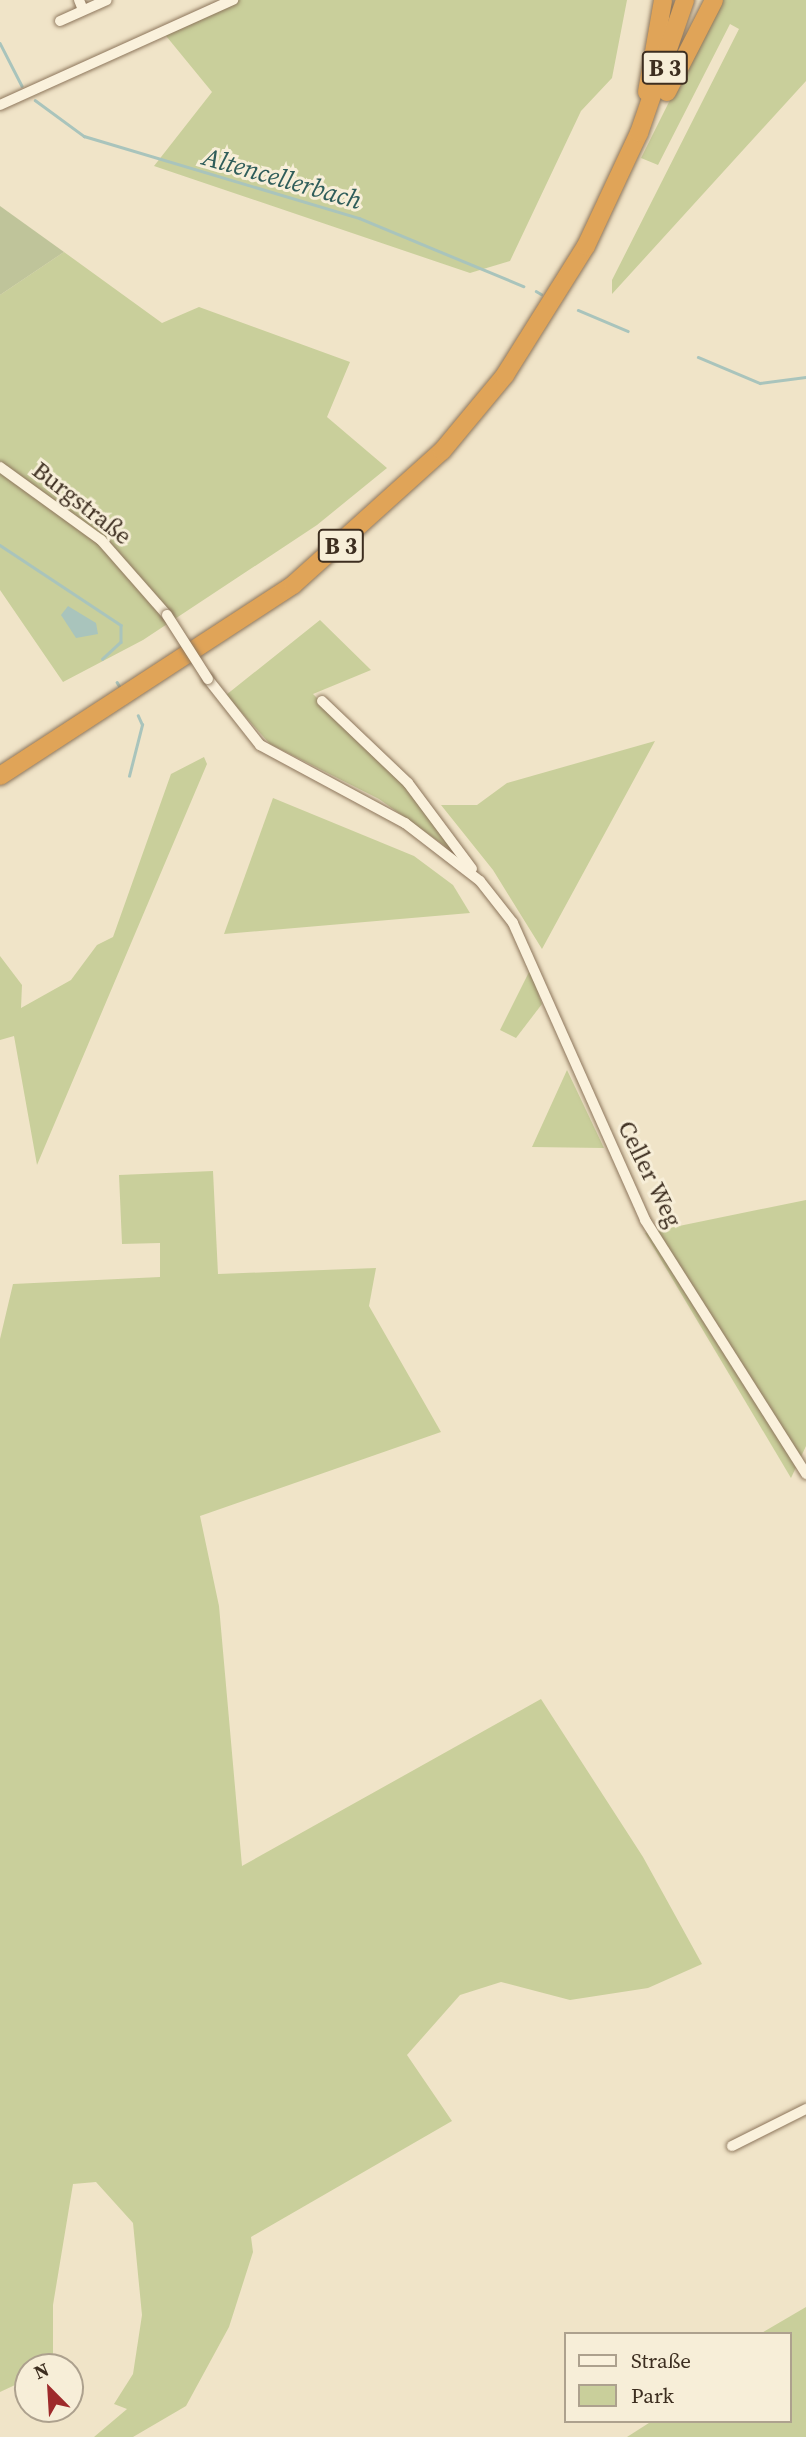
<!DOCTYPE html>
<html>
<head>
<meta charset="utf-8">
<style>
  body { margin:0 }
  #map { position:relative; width:806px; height:2437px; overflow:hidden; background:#f0e4c8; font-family:"Source Serif 4",serif }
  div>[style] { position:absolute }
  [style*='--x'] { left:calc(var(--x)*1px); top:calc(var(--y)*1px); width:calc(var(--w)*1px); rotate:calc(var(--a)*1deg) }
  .green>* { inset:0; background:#c9cf9b }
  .cemetery>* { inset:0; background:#bfc49a }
  .water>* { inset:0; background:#a9c4bc }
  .stream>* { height:2.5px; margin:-1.25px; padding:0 1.25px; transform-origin:1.25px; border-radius:1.25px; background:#a9c4bc }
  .roads { filter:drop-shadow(0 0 2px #8d765c) drop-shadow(0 0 2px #8d765c) }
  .street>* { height:10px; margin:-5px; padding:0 5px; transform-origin:5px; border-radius:5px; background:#faf1dc }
  .highway>* { height:18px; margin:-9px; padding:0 9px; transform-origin:9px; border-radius:9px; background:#e0a458 }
  .bridges { filter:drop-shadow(0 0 2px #8d765c) drop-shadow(0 0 2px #8d765c) }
  .street-bridge>* { height:10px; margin:-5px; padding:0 5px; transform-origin:5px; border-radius:5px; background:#faf1dc }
  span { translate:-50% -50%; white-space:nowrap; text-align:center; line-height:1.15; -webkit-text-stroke:6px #f7eed8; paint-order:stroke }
  .shield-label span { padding:2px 5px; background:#f7eed8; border:2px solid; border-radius:5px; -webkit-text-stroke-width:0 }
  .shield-label { font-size:23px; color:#3d2e20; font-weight:700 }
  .street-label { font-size:24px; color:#3d2e20 }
  .water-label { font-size:26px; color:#2f5d5a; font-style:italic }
  .legend { position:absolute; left:564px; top:2332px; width:228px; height:91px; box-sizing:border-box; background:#f7eed8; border:2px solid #ada18e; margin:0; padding:9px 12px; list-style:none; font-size:21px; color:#3d2e20 }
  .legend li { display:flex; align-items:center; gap:14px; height:35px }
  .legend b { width:35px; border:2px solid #ada18e }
  .north { position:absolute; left:14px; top:2353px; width:70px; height:70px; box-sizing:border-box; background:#f7eed8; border:2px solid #ada18e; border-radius:50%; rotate:336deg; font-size:19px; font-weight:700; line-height:28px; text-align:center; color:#3d2e20 }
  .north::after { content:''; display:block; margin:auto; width:24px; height:32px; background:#9e2a2b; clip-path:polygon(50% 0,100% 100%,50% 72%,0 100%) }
</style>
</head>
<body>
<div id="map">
  <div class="green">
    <div style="clip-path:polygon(230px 0,627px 0,612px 78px,581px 111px,510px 261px,470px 273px,154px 166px,212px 92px,162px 31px)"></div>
    <div style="clip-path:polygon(720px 0,806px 0,806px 81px,612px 294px,612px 280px,739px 29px,730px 24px,658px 165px,641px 158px)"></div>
    <div style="clip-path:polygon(64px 252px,162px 323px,199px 307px,350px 362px,327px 417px,387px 468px,317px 525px,143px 640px,63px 682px,0 590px,0 295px)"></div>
    <div style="clip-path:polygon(320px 620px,371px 670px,313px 694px,405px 786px,462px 858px,379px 799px,270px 744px,226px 695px)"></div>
    <div style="clip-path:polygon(655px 741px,542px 949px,493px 870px,441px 805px,477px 805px,507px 783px)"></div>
    <div style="clip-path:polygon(204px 757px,207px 764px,37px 1165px,14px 1036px,0 1040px,0 956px,22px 985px,21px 1008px,71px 980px,97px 945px,113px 937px,171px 774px)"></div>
    <div style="clip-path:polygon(273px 798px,414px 856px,453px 885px,470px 913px,224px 934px)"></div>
    <div style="clip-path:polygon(530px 970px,542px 1004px,516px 1038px,500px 1030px)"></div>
    <div style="clip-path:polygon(567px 1070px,604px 1148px,532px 1147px)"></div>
    <div style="clip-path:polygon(213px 1171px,218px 1274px,376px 1268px,369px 1306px,441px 1432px,200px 1516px,219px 1606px,242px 1866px,541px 1699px,643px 1857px,702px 1964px,648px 1988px,570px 2000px,501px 1982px,460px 1995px,407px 2055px,452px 2121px,251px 2237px,253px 2252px,229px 2327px,186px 2406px,133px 2437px,94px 2437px,127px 2409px,114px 2404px,133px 2374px,142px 2315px,133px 2223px,96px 2182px,73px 2184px,53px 2305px,53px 2361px,28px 2367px,28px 2379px,0 2392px,0 1339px,13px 1284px,160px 1277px,160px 1243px,122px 1244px,119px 1175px)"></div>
    <div style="clip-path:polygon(806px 1200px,806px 1446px,791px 1478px,645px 1233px)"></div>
    <div style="clip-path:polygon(806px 2307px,806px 2437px,627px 2437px,652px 2421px,790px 2421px,790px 2334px,760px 2334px)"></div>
  </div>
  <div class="cemetery">
    <div style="clip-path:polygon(0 206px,64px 252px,0 295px)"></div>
  </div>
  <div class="water">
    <div style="clip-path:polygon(68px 606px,96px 623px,98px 634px,76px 638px,61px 615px)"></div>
  </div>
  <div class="stream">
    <div style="--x:0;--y:43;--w:48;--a:62.9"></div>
    <div style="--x:35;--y:100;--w:61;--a:36.3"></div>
    <div style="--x:84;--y:136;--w:287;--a:16.6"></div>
    <div style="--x:359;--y:218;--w:178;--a:22.5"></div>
    <div style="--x:536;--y:291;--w:6;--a:31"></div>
    <div style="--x:578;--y:310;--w:54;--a:22.8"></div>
    <div style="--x:698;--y:357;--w:67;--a:22.8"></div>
    <div style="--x:760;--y:383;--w:46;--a:-7.4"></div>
    <div style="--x:0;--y:545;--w:145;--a:33.5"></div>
    <div style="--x:121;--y:625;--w:17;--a:90"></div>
    <div style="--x:121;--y:642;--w:25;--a:137"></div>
    <div style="--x:117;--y:682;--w:6;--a:59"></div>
    <div style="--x:129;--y:776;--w:53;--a:-75.7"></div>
    <div style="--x:142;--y:725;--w:10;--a:-114"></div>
  </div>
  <div class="roads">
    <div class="street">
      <div style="--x:79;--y:0;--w:11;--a:68"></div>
      <div style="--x:60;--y:21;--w:51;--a:-24.1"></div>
      <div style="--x:0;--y:105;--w:256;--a:-24.3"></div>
      <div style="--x:0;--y:467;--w:125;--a:35.9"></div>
      <div style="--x:101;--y:540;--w:100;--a:48.7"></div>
      <div style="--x:208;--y:679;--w:84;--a:51.8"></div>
      <div style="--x:260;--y:745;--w:165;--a:28.3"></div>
      <div style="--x:405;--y:823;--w:95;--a:37.7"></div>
      <div style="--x:480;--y:881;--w:53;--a:51.8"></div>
      <div style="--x:513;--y:923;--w:325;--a:66"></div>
      <div style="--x:645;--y:1220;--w:301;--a:57.6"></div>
      <div style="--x:322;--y:701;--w:119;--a:43.6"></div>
      <div style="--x:408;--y:783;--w:107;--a:53.3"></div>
      <div style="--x:732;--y:2146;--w:83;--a:-26.6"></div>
    </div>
    <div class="highway">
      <div style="--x:647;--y:92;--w:93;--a:-80.1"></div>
      <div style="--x:667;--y:92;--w:103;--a:-62.9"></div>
      <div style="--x:0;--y:776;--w:350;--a:-33.1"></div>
      <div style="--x:293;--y:585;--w:200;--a:-42"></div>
      <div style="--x:442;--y:451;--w:99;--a:-50.3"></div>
      <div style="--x:505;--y:375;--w:152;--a:-57.9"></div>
      <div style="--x:586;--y:246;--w:125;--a:-64.9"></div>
      <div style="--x:639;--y:133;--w:141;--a:-70.9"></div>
    </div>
  </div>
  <div class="bridges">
    <div class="street-bridge">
      <div style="--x:167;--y:615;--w:76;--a:57.4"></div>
    </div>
  </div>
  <div class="shield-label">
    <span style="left:665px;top:68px">B 3</span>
    <span style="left:341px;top:546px">B 3</span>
  </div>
  <div class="street-label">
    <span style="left:82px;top:503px;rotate:38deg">Burgstraße</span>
    <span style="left:650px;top:1174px;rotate:64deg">Celler Weg</span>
  </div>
  <div class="water-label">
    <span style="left:282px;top:179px;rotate:16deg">Altencellerbach</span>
  </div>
  <ul class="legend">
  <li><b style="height:9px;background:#faf1dc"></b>Straße</li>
  <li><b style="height:19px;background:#c9cf9b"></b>Park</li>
  </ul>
  <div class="north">N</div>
</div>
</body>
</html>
